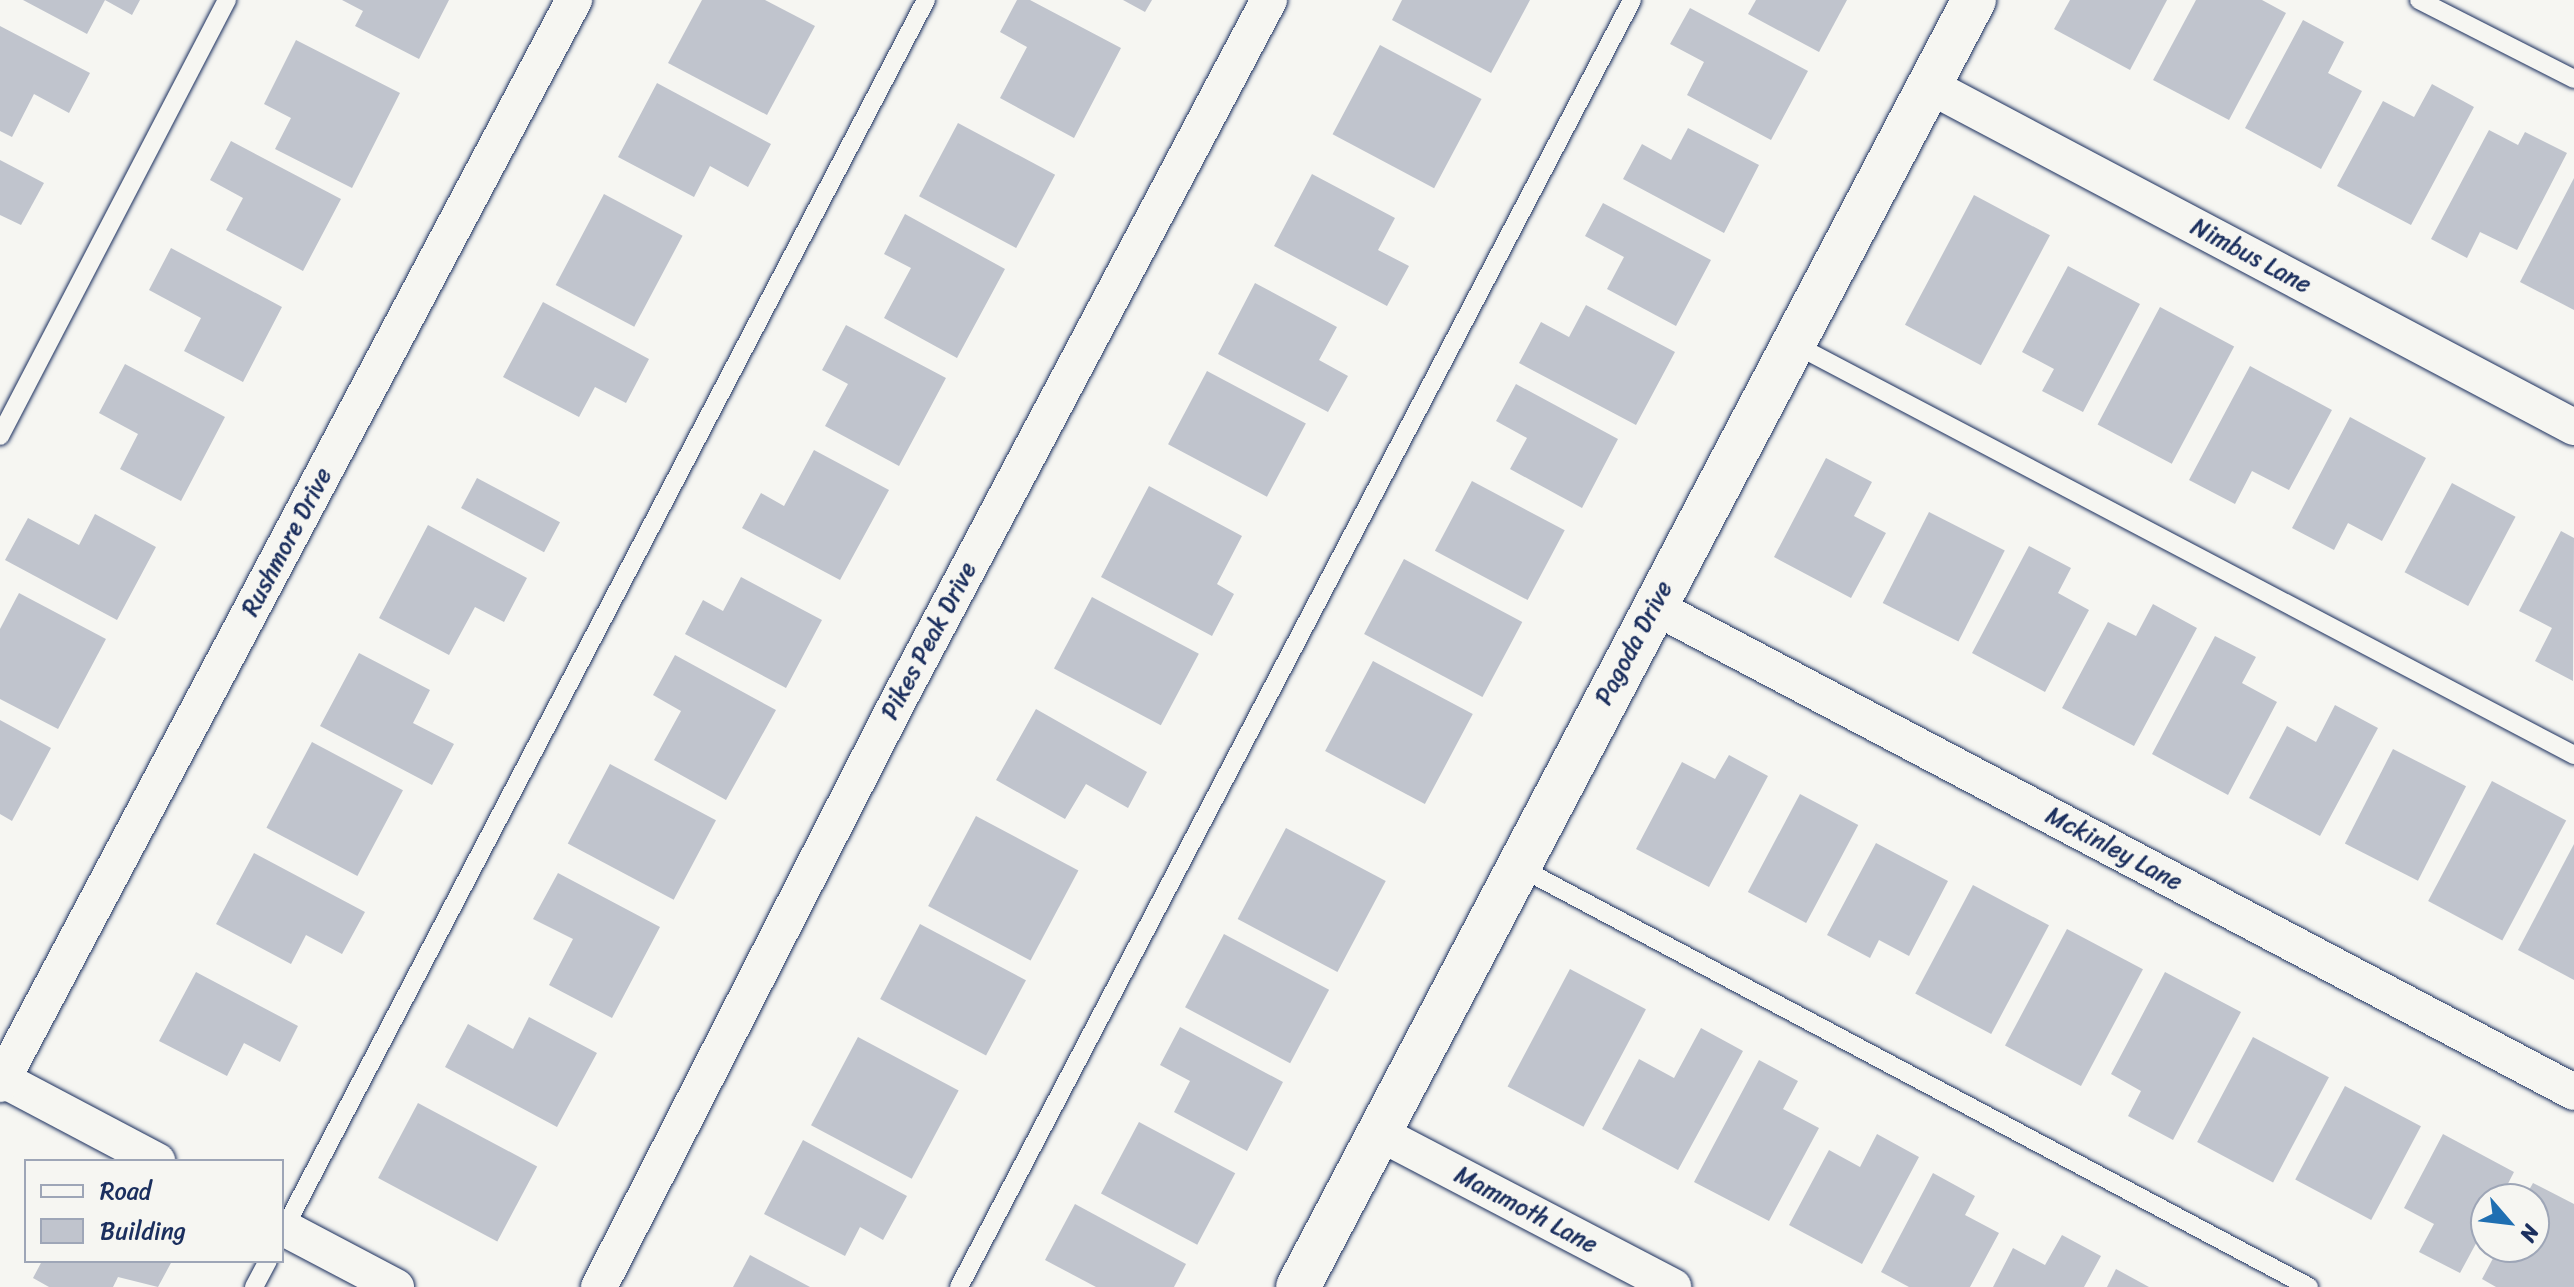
<!DOCTYPE html>
<html>
<head>
<meta charset="utf-8">
<style>
  body { margin:0 }
  #map { position:relative; width:2574px; height:1287px; overflow:hidden; background:#f6f6f2; font-family:Sriracha,sans-serif }
  div>[style] { position:absolute }
  [style*='--x'] { left:calc(var(--x)*1px); top:calc(var(--y)*1px); width:calc(var(--w)*1px); rotate:calc(var(--a)*1deg) }
  .building>* { inset:0; background:#c0c4cd; transform-origin:0 0 }
  .roads { filter:drop-shadow(0 0 2px #1b2f5e) drop-shadow(0 0 2px #1b2f5e) }
  .service>* { height:18px; margin:-9px; padding:0 9px; transform-origin:9px; border-radius:9px; background:#f6f6f2 }
  .minor>* { height:36px; margin:-18px; padding:0 18px; transform-origin:18px; border-radius:18px; background:#f6f6f2 }
  .tertiary>* { height:44px; margin:-22px; padding:0 22px; transform-origin:22px; border-radius:22px; background:#f6f6f2 }
  span { translate:-50% -50%; white-space:nowrap; text-align:center; line-height:1.15; -webkit-text-stroke:6px #f6f6f2; paint-order:stroke }
  .street-label { font-size:24px; color:#1b2f5e }
  .legend { position:absolute; left:24px; top:1159px; width:260px; height:104px; box-sizing:border-box; background:#f6f6f2; border:2px solid #9ea6b7; margin:0; padding:10px 14px; list-style:none; font-size:24px; color:#1b2f5e }
  .legend li { display:flex; align-items:center; gap:16px; height:40px }
  .legend b { width:40px; border:2px solid #9ea6b7 }
  .north { position:absolute; left:2470px; top:1183px; width:80px; height:80px; box-sizing:border-box; background:#f6f6f2; border:2px solid #9ea6b7; border-radius:50%; rotate:118deg; font-size:22px; font-weight:700; line-height:32px; text-align:center; color:#1b2f5e }
  .north::after { content:''; display:block; margin:auto; width:28px; height:36px; background:#1f6fb2; clip-path:polygon(50% 0,100% 100%,50% 72%,0 100%) }
</style>
</head>
<body>
<div id="map">
  <div class="building">
    <div style="clip-path:polygon(23px 0,140px 0,132px 15px,105px 0,87px 34px)"></div>
    <div style="clip-path:polygon(342px 0,449px 0,419px 59px,355px 26px,363px 11px)"></div>
    <div style="clip-path:polygon(702px 0,765px 0,815px 26px,767px 115px,668px 63px)"></div>
    <div style="clip-path:polygon(1017px 0,1030px 0,1121px 48px,1074px 138px,1000px 98px,1027px 47px,1000px 32px)"></div>
    <div style="clip-path:polygon(1123px 0,1152px 0,1145px 12px)"></div>
    <div style="clip-path:polygon(1402px 0,1530px 0,1491px 73px,1392px 20px)"></div>
    <div style="clip-path:polygon(1756px 0,1847px 0,1819px 52px,1748px 14px)"></div>
    <div style="clip-path:polygon(2070px 0,2167px 0,2130px 70px,2054px 29px)"></div>
    <div style="clip-path:polygon(2196px 0,2262px 0,2286px 13px,2229px 120px,2153px 80px)"></div>
    <div style="clip-path:polygon(1690px 8px,1808px 71px,1771px 140px,1687px 95px,1704px 62px,1670px 44px)"></div>
    <div style="clip-path:polygon(2303px 20px,2344px 42px,2328px 73px,2362px 91px,2321px 169px,2245px 128px)"></div>
    <div style="clip-path:polygon(0 26px,90px 73px,69px 113px,34px 94px,12px 137px,0 131px)"></div>
    <div style="clip-path:polygon(296px 40px,400px 93px,352px 188px,275px 149px,291px 118px,264px 104px)"></div>
    <div style="left:1380px;top:45px;width:115px;height:101px;rotate:28deg"></div>
    <div style="clip-path:polygon(657px 83px,771px 144px,748px 187px,710px 166px,694px 197px,618px 157px)"></div>
    <div style="clip-path:polygon(2432px 84px,2474px 107px,2411px 225px,2337px 186px,2383px 101px,2414px 117px)"></div>
    <div style="left:958px;top:123px;width:110px;height:83px;rotate:28deg"></div>
    <div style="clip-path:polygon(1688px 128px,1759px 165px,1724px 233px,1623px 179px,1642px 144px,1671px 160px)"></div>
    <div style="clip-path:polygon(2489px 130px,2518px 145px,2525px 132px,2567px 153px,2517px 250px,2480px 232px,2467px 258px,2431px 239px)"></div>
    <div style="clip-path:polygon(231px 141px,341px 199px,303px 271px,226px 230px,243px 198px,210px 180px)"></div>
    <div style="clip-path:polygon(0 160px,44px 183px,21px 225px,0 215px)"></div>
    <div style="clip-path:polygon(1312px 174px,1395px 218px,1378px 250px,1409px 266px,1387px 306px,1274px 246px)"></div>
    <div style="clip-path:polygon(2574px 178px,2574px 310px,2520px 282px)"></div>
    <div style="left:604px;top:194px;width:89px;height:103px;rotate:28deg"></div>
    <div style="left:1974px;top:195px;width:86px;height:147px;rotate:28deg"></div>
    <div style="clip-path:polygon(1603px 203px,1711px 260px,1676px 326px,1607px 289px,1624px 257px,1585px 236px)"></div>
    <div style="clip-path:polygon(905px 214px,1005px 269px,957px 358px,884px 318px,911px 268px,884px 254px)"></div>
    <div style="clip-path:polygon(171px 248px,282px 307px,243px 382px,184px 351px,201px 318px,149px 290px)"></div>
    <div style="clip-path:polygon(2068px 266px,2140px 304px,2083px 412px,2042px 391px,2054px 369px,2022px 352px)"></div>
    <div style="clip-path:polygon(1255px 283px,1337px 327px,1319px 360px,1348px 376px,1328px 412px,1218px 354px)"></div>
    <div style="clip-path:polygon(543px 302px,649px 359px,626px 403px,595px 387px,579px 417px,503px 377px)"></div>
    <div style="clip-path:polygon(1586px 305px,1675px 352px,1636px 425px,1519px 363px,1541px 322px,1569px 337px)"></div>
    <div style="left:2160px;top:307px;width:84px;height:133px;rotate:28deg"></div>
    <div style="clip-path:polygon(846px 325px,946px 378px,899px 466px,825px 426px,848px 384px,822px 370px)"></div>
    <div style="clip-path:polygon(125px 364px,225px 417px,181px 501px,120px 469px,138px 434px,99px 413px)"></div>
    <div style="clip-path:polygon(2250px 366px,2332px 410px,2289px 490px,2252px 471px,2235px 504px,2189px 480px)"></div>
    <div style="left:1207px;top:371px;width:112px;height:83px;rotate:28deg"></div>
    <div style="clip-path:polygon(1516px 384px,1618px 439px,1582px 508px,1510px 469px,1527px 438px,1496px 421px)"></div>
    <div style="clip-path:polygon(2350px 417px,2426px 458px,2382px 541px,2348px 523px,2334px 550px,2292px 528px)"></div>
    <div style="clip-path:polygon(814px 450px,889px 490px,840px 580px,742px 528px,761px 493px,784px 506px)"></div>
    <div style="clip-path:polygon(1826px 458px,1872px 482px,1854px 516px,1886px 533px,1851px 598px,1774px 557px)"></div>
    <div style="left:477px;top:478px;width:94px;height:34px;rotate:28deg"></div>
    <div style="left:1472px;top:481px;width:105px;height:79px;rotate:28deg"></div>
    <div style="left:2452px;top:483px;width:72px;height:101px;rotate:28deg"></div>
    <div style="clip-path:polygon(1149px 486px,1242px 536px,1217px 584px,1234px 594px,1212px 636px,1101px 577px)"></div>
    <div style="left:1929px;top:512px;width:85px;height:102px;rotate:27deg"></div>
    <div style="clip-path:polygon(95px 514px,156px 547px,117px 620px,5px 560px,28px 518px,79px 545px)"></div>
    <div style="clip-path:polygon(428px 525px,527px 578px,504px 622px,475px 607px,449px 655px,379px 618px)"></div>
    <div style="clip-path:polygon(2561px 531px,2574px 538px,2573px 681px,2535px 661px,2552px 628px,2519px 611px)"></div>
    <div style="clip-path:polygon(2029px 546px,2071px 568px,2058px 593px,2089px 610px,2045px 692px,1972px 653px)"></div>
    <div style="left:1404px;top:559px;width:134px;height:85px;rotate:28deg"></div>
    <div style="clip-path:polygon(741px 577px,822px 620px,786px 688px,685px 634px,703px 600px,723px 611px)"></div>
    <div style="clip-path:polygon(19px 593px,106px 639px,58px 729px,0 699px,0 629px)"></div>
    <div style="left:1092px;top:597px;width:121px;height:81px;rotate:28deg"></div>
    <div style="clip-path:polygon(2153px 604px,2197px 628px,2134px 746px,2062px 708px,2108px 622px,2136px 636px)"></div>
    <div style="clip-path:polygon(2215px 636px,2256px 657px,2242px 683px,2277px 702px,2228px 795px,2152px 754px)"></div>
    <div style="clip-path:polygon(359px 653px,430px 690px,413px 723px,454px 744px,432px 785px,320px 726px)"></div>
    <div style="clip-path:polygon(675px 655px,776px 710px,726px 800px,654px 760px,681px 711px,653px 695px)"></div>
    <div style="left:1373px;top:661px;width:113px;height:102px;rotate:28deg"></div>
    <div style="clip-path:polygon(2335px 705px,2378px 728px,2320px 836px,2249px 798px,2287px 726px,2316px 742px)"></div>
    <div style="clip-path:polygon(1036px 709px,1147px 772px,1128px 808px,1086px 784px,1065px 819px,996px 780px)"></div>
    <div style="clip-path:polygon(0 720px,51px 748px,12px 821px,0 814px)"></div>
    <div style="left:312px;top:742px;width:103px;height:97px;rotate:28deg"></div>
    <div style="left:2393px;top:749px;width:82px;height:106px;rotate:27deg"></div>
    <div style="clip-path:polygon(1729px 755px,1768px 776px,1709px 887px,1636px 849px,1682px 762px,1715px 779px)"></div>
    <div style="left:610px;top:764px;width:120px;height:90px;rotate:28deg"></div>
    <div style="left:2492px;top:781px;width:84px;height:136px;rotate:28deg"></div>
    <div style="left:1800px;top:794px;width:66px;height:111px;rotate:28deg"></div>
    <div style="left:976px;top:816px;width:116px;height:102px;rotate:28deg"></div>
    <div style="left:1286px;top:828px;width:113px;height:103px;rotate:28deg"></div>
    <div style="clip-path:polygon(1876px 843px,1948px 881px,1909px 956px,1879px 940px,1870px 958px,1827px 935px)"></div>
    <div style="clip-path:polygon(2574px 844px,2574px 980px,2518px 950px)"></div>
    <div style="clip-path:polygon(254px 853px,365px 912px,342px 954px,306px 935px,291px 964px,216px 924px)"></div>
    <div style="clip-path:polygon(558px 873px,660px 927px,612px 1018px,549px 985px,573px 939px,533px 919px)"></div>
    <div style="left:1973px;top:885px;width:86px;height:123px;rotate:28deg"></div>
    <div style="left:920px;top:924px;width:120px;height:85px;rotate:28deg"></div>
    <div style="left:2067px;top:929px;width:86px;height:132px;rotate:28deg"></div>
    <div style="left:1224px;top:934px;width:119px;height:83px;rotate:28deg"></div>
    <div style="left:1570px;top:969px;width:86px;height:133px;rotate:28deg"></div>
    <div style="clip-path:polygon(196px 972px,298px 1026px,280px 1062px,244px 1043px,227px 1076px,159px 1041px)"></div>
    <div style="clip-path:polygon(2165px 972px,2241px 1012px,2173px 1140px,2128px 1116px,2141px 1091px,2111px 1074px)"></div>
    <div style="clip-path:polygon(529px 1017px,597px 1053px,557px 1127px,445px 1067px,468px 1024px,513px 1049px)"></div>
    <div style="clip-path:polygon(1180px 1027px,1283px 1082px,1247px 1151px,1174px 1112px,1190px 1081px,1160px 1065px)"></div>
    <div style="clip-path:polygon(1701px 1028px,1743px 1051px,1678px 1170px,1602px 1129px,1639px 1059px,1674px 1078px)"></div>
    <div style="left:858px;top:1037px;width:114px;height:100px;rotate:28deg"></div>
    <div style="left:2253px;top:1037px;width:86px;height:119px;rotate:28deg"></div>
    <div style="clip-path:polygon(1759px 1060px,1798px 1081px,1783px 1109px,1819px 1128px,1769px 1221px,1694px 1182px)"></div>
    <div style="left:2345px;top:1086px;width:86px;height:106px;rotate:28deg"></div>
    <div style="left:418px;top:1103px;width:135px;height:85px;rotate:28deg"></div>
    <div style="left:1139px;top:1122px;width:109px;height:81px;rotate:28deg"></div>
    <div style="clip-path:polygon(1877px 1134px,1919px 1157px,1862px 1264px,1789px 1225px,1829px 1150px,1860px 1167px)"></div>
    <div style="clip-path:polygon(2443px 1134px,2514px 1172px,2500px 1199px,2486px 1199px,2486px 1225px,2460px 1273px,2419px 1252px,2434px 1224px,2404px 1208px)"></div>
    <div style="clip-path:polygon(803px 1140px,907px 1196px,883px 1240px,860px 1227px,845px 1256px,764px 1214px)"></div>
    <div style="clip-path:polygon(1933px 1173px,1975px 1196px,1965px 1215px,1999px 1233px,1970px 1287px,1909px 1287px,1881px 1272px)"></div>
    <div style="clip-path:polygon(2533px 1183px,2574px 1204px,2574px 1287px,2496px 1287px,2482px 1279px,2499px 1247px,2534px 1247px,2534px 1199px,2524px 1199px)"></div>
    <div style="clip-path:polygon(1075px 1204px,1186px 1264px,1174px 1287px,1096px 1287px,1045px 1260px)"></div>
    <div style="clip-path:polygon(2062px 1235px,2101px 1256px,2084px 1287px,1993px 1287px,2013px 1248px,2045px 1265px)"></div>
    <div style="clip-path:polygon(750px 1255px,810px 1287px,733px 1287px)"></div>
    <div style="clip-path:polygon(42px 1261px,172px 1261px,158px 1287px,118px 1277px,113px 1287px,49px 1287px,33px 1278px)"></div>
    <div style="clip-path:polygon(2116px 1269px,2149px 1287px,2107px 1287px)"></div>
  </div>
  <div class="roads">
    <div class="service">
      <div style="--x:2419;--y:0;--w:174;--a:27"></div>
      <div style="--x:1792;--y:343;--w:884;--a:27.78"></div>
      <div style="--x:0;--y:436;--w:492;--a:-62.5"></div>
      <div style="--x:1517;--y:866;--w:897;--a:27.99"></div>
      <div style="--x:283;--y:1231;--w:1389;--a:-62.42"></div>
      <div style="--x:254;--y:1287;--w:30;--a:-62"></div>
      <div style="--x:959;--y:1287;--w:1452;--a:-62.39"></div>
    </div>
    <div class="minor">
      <div style="--x:1928;--y:85;--w:731;--a:27.9"></div>
      <div style="--x:1653;--y:606;--w:1041;--a:27.82"></div>
      <div style="--x:0;--y:1078;--w:178;--a:27.9"></div>
      <div style="--x:0;--y:1084;--w:1227;--a:-62.1"></div>
      <div style="--x:1379;--y:1133;--w:332;--a:27.6"></div>
      <div style="--x:282;--y:1227;--w:129;--a:27.8"></div>
      <div style="--x:599;--y:1287;--w:660;--a:-62.97"></div>
      <div style="--x:899;--y:699;--w:791;--a:-62.11"></div>
    </div>
    <div class="tertiary">
      <div style="--x:1298;--y:1287;--w:1454;--a:-62.29"></div>
    </div>
  </div>
  <div class="street-label">
    <span style="left:2251px;top:256px;rotate:28deg">Nimbus Lane</span>
    <span style="left:287px;top:542px;rotate:-62deg">Rushmore Drive</span>
    <span style="left:929px;top:641px;rotate:-62deg">Pikes Peak Drive</span>
    <span style="left:1634px;top:643px;rotate:-62deg">Pagoda Drive</span>
    <span style="left:2114px;top:849px;rotate:28deg">Mckinley Lane</span>
    <span style="left:1526px;top:1210px;rotate:28deg">Mammoth Lane</span>
  </div>
  <ul class="legend">
  <li><b style="height:10px;background:#f6f6f2"></b>Road</li>
  <li><b style="height:22px;background:#c0c4cd"></b>Building</li>
  </ul>
  <div class="north">N</div>
</div>
</body>
</html>
